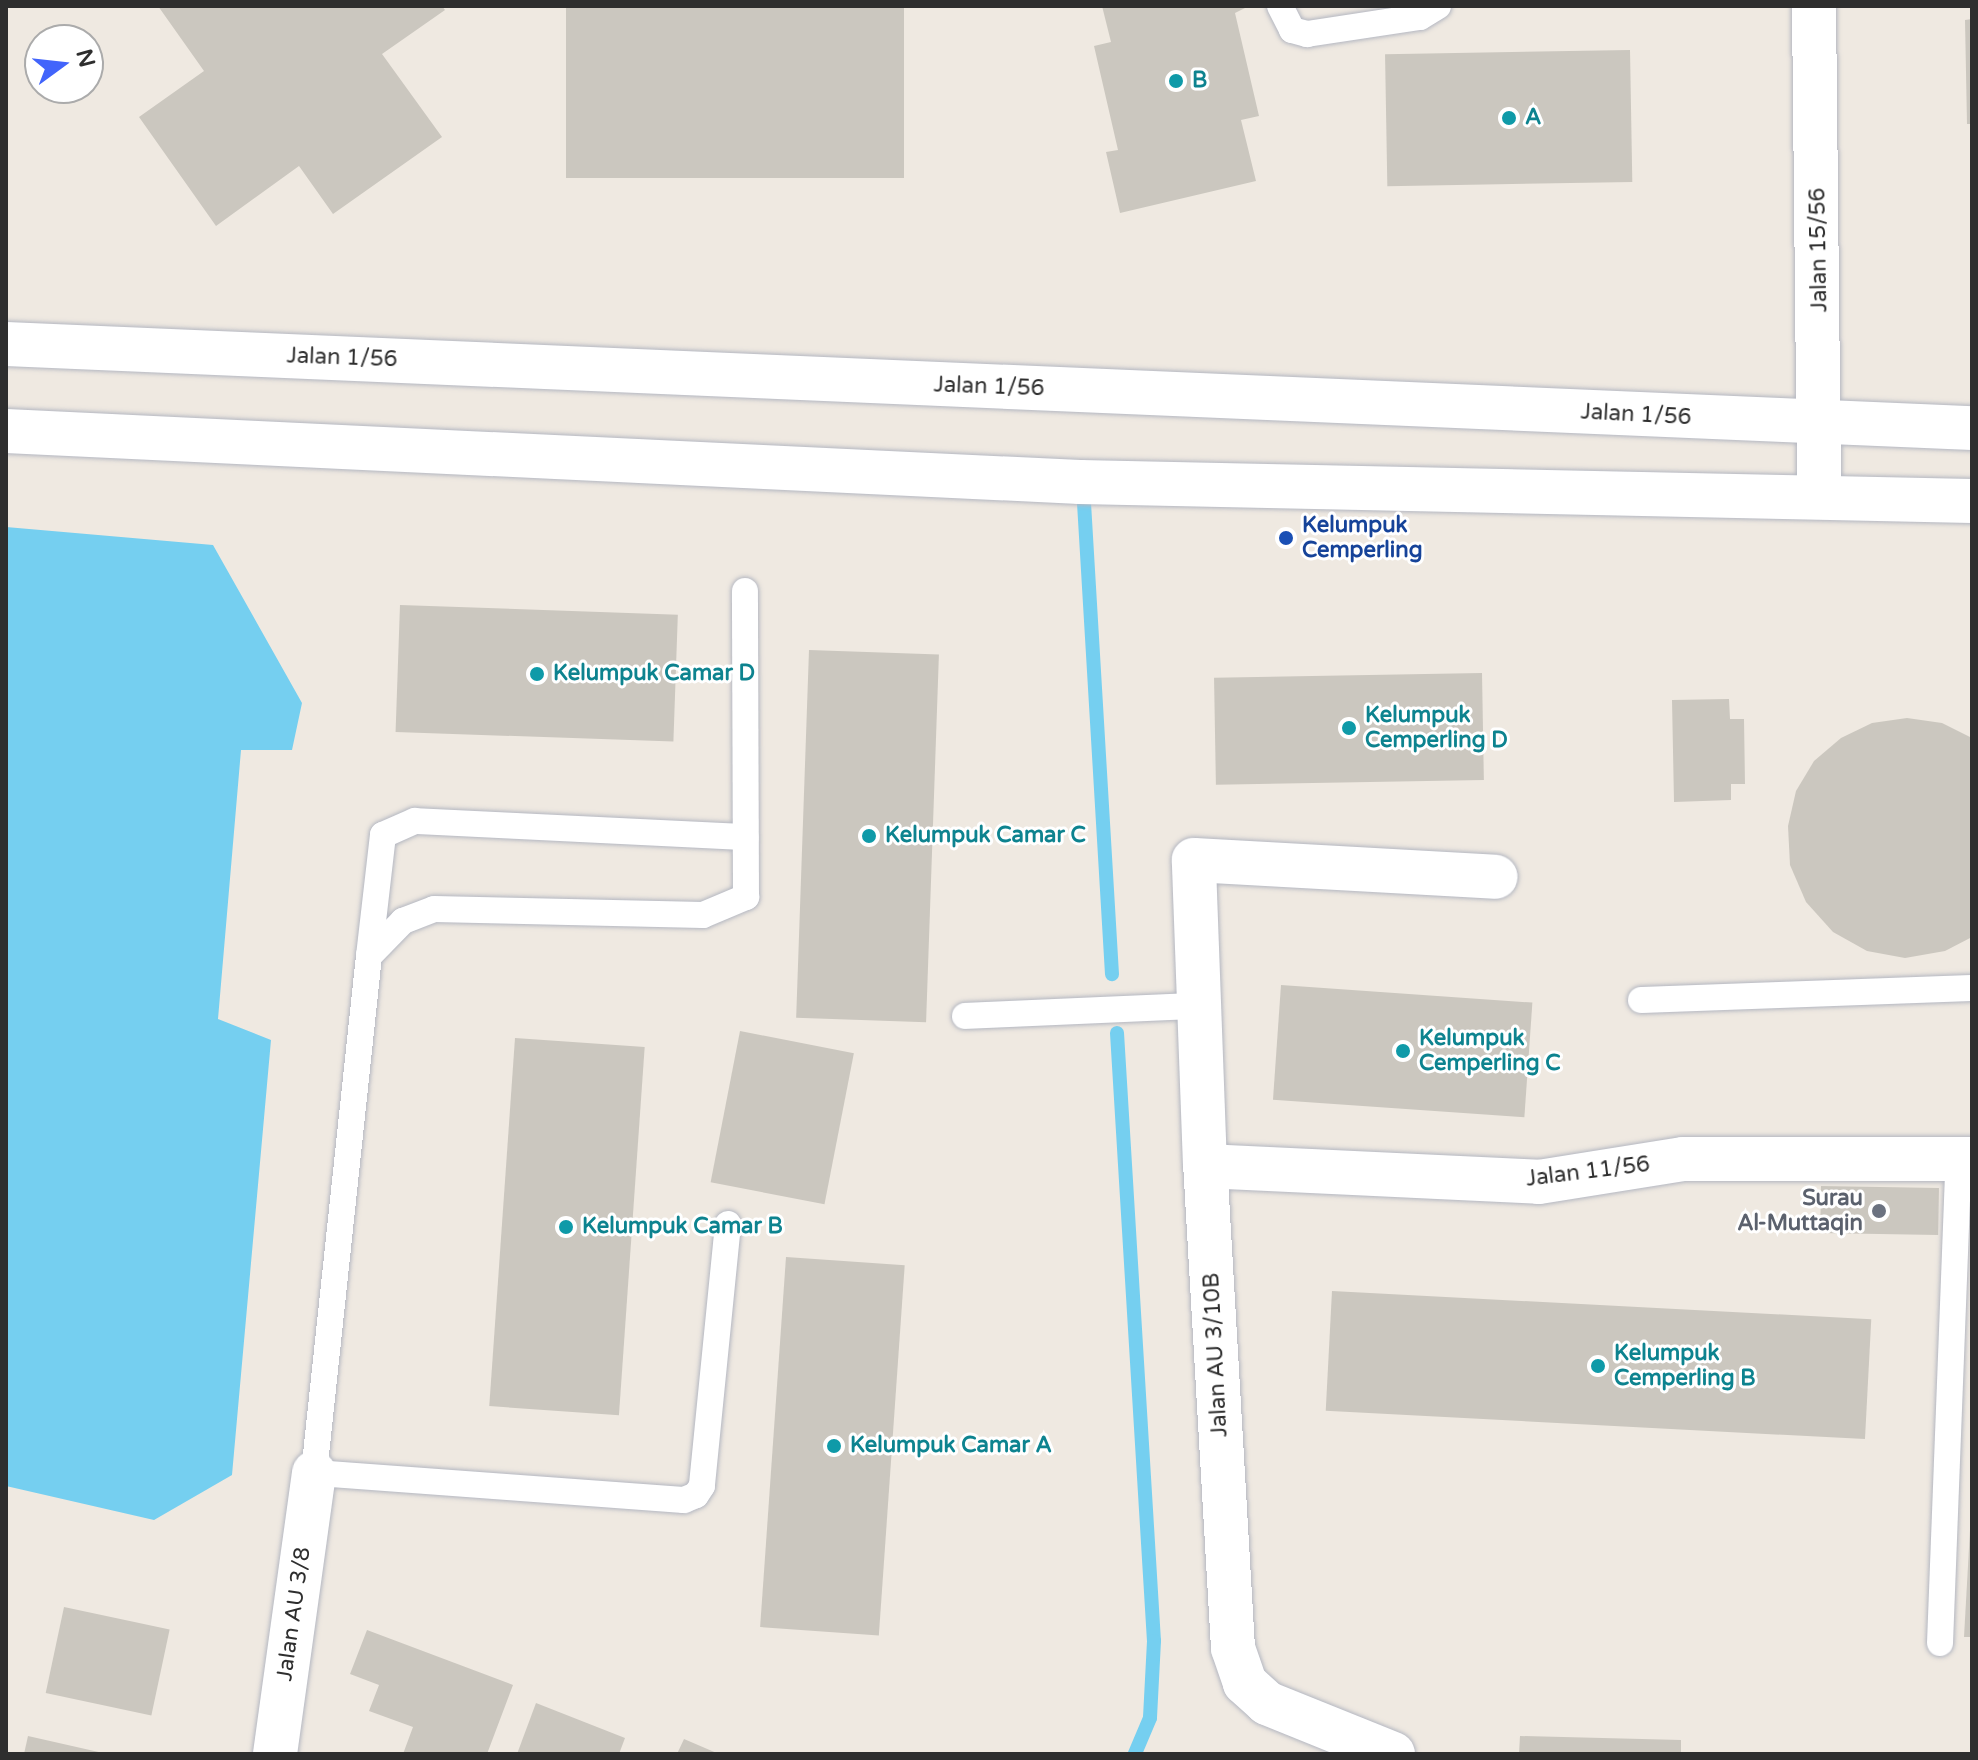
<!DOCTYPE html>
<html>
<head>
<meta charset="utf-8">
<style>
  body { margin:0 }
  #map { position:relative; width:1978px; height:1760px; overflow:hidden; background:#efe9e1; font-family:"Varela Round",sans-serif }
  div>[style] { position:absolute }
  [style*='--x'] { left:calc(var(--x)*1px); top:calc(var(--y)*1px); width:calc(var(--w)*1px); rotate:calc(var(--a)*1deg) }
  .water>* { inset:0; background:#75cff0 }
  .stream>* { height:14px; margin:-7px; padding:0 7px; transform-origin:7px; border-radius:7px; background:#75cff0 }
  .building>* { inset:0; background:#cbc7bf; transform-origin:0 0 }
  .roads { filter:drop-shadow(0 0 2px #b4b7c1) drop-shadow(0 0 2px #b4b7c1) }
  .service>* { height:26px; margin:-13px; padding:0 13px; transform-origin:13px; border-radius:13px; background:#fff }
  .minor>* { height:44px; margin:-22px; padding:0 22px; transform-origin:22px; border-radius:22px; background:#fff }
  .secondary>* { height:44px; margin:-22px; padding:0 22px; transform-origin:22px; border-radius:22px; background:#fff }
  .dots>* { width:22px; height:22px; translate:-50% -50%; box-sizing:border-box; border:4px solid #fff; border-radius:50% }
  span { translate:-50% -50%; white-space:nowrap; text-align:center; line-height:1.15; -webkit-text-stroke:6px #fff; paint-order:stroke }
  .culture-label { font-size:22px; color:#0d838f; font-weight:700 }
  .left { translate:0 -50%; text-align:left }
  .street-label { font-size:22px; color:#2e2e2e }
  .transit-label { font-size:22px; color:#164399; font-weight:700 }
  .worship-label { font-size:22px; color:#5b616d; font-weight:700 }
  .right { translate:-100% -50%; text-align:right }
  .frame { position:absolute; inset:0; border:8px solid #2e2e2e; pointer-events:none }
  .north { position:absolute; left:24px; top:24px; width:80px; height:80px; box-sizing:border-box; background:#fff; border:2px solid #ababab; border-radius:50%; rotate:75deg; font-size:22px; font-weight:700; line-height:32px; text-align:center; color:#2e2e2e }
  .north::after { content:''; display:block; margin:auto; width:28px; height:36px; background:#4264fb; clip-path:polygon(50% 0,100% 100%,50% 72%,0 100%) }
</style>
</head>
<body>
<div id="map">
  <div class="water">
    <div style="clip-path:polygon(6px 527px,213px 545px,302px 703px,292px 750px,241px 750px,218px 1019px,271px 1040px,232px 1475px,154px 1520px,6px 1486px)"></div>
  </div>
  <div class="stream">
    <div style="--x:1084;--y:503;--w:472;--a:86.6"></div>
    <div style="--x:1117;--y:1033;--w:609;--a:86.52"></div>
    <div style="--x:1154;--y:1641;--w:77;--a:93"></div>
    <div style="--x:1150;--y:1718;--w:39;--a:113"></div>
  </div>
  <div class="building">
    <div style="clip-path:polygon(158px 6px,442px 6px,445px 10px,382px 54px,442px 137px,333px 214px,299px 166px,216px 226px,139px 117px,204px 71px)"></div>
    <div style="left:566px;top:6px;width:338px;height:172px"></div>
    <div style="clip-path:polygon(1102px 6px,1249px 6px,1235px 13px,1259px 116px,1241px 120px,1256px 181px,1120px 213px,1106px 152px,1118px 150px,1094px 46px,1111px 42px)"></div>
    <div style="clip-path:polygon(1972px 19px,1972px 124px,1967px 124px,1965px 20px)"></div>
    <div style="left:1630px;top:50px;width:132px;height:245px;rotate:89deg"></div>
    <div style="left:400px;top:605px;width:278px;height:127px;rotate:2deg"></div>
    <div style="left:809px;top:650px;width:130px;height:368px;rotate:2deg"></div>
    <div style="left:1482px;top:673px;width:107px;height:268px;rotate:89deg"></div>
    <div style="clip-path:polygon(1729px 699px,1730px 719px,1744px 719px,1745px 784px,1731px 784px,1731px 800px,1674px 802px,1672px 700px)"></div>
    <div style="clip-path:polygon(1907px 718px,1942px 723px,1972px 738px,1972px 937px,1945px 951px,1905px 958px,1867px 951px,1833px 932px,1806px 902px,1790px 865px,1788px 826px,1796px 791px,1814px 761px,1841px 738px,1872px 723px)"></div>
    <div style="left:1281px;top:985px;width:252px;height:115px;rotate:4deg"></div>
    <div style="left:740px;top:1031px;width:116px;height:154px;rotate:11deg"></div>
    <div style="left:515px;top:1038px;width:130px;height:369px;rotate:4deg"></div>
    <div style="left:1821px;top:1186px;width:118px;height:47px;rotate:1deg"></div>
    <div style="left:786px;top:1257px;width:119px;height:371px;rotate:4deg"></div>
    <div style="left:1332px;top:1291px;width:540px;height:120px;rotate:3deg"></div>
    <div style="clip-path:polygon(1970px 1530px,1972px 1530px,1972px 1637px,1964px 1637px)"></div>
    <div style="left:64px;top:1607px;width:108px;height:88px;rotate:12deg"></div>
    <div style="clip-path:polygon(367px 1630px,513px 1685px,487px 1754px,403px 1754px,413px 1727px,369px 1711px,379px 1685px,350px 1674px)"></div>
    <div style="clip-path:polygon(536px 1703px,625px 1738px,619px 1754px,517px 1754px)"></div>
    <div style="clip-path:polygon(28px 1736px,103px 1753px,103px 1754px,24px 1754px)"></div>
    <div style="clip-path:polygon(1520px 1736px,1681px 1740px,1681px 1754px,1519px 1754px)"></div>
    <div style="clip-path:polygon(684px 1739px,719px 1754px,677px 1754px)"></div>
  </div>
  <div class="roads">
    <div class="service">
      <div style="--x:1280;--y:6;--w:27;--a:63"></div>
      <div style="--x:1292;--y:30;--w:16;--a:15"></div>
      <div style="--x:1307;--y:34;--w:114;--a:-8.6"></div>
      <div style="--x:1420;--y:17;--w:21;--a:-31"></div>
      <div style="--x:369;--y:956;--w:122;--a:-83.4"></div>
      <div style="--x:383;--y:835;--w:35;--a:-24"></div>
      <div style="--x:415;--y:821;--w:331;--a:2.8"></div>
      <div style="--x:1641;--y:1000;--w:331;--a:-2.1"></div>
      <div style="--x:965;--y:1016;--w:232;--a:-2.5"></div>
      <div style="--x:728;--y:1224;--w:263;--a:95.7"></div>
      <div style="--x:702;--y:1486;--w:11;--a:124"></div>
      <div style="--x:696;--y:1495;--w:13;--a:157"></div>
      <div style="--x:684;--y:1500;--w:371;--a:-175.8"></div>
      <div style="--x:314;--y:1473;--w:520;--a:-83.93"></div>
      <div style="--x:369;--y:956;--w:49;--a:-45.8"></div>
      <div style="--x:403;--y:921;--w:33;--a:-21"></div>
      <div style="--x:434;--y:909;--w:269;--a:1.3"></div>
      <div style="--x:703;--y:915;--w:47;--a:-22.7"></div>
      <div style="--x:746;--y:897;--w:306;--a:-90.2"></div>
      <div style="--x:1940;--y:1643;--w:484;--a:-87.8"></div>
    </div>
    <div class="minor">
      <div style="--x:1814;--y:6;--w:489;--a:89.4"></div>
      <div style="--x:1205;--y:1166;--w:334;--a:2.7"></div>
      <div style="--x:1539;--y:1182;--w:146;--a:-9.1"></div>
      <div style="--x:1683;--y:1159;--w:289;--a:0"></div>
      <div style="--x:275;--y:1754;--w:284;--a:-82.1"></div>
      <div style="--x:1393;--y:1754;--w:136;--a:-158"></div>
      <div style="--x:1267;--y:1703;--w:30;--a:-138"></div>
      <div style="--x:1245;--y:1683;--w:37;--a:-109"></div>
      <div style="--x:1233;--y:1648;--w:483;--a:-93.3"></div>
      <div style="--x:1205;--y:1166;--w:306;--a:-92.1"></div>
      <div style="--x:1194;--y:860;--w:302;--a:3.2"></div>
    </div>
    <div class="secondary">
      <div style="--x:6;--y:344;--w:1968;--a:2.45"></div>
      <div style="--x:6;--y:431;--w:1075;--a:2.72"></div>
      <div style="--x:1080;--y:482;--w:892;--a:1.22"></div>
    </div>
  </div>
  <div class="dots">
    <div style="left:1176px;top:81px;background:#0f9aa8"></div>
    <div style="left:1509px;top:118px;background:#0f9aa8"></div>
    <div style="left:1286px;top:538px;background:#1a4fb4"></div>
    <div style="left:537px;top:674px;background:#0f9aa8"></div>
    <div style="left:1349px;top:728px;background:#0f9aa8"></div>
    <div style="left:869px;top:836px;background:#0f9aa8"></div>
    <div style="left:1403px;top:1051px;background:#0f9aa8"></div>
    <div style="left:1879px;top:1211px;background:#6b7280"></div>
    <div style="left:566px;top:1227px;background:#0f9aa8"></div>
    <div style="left:1598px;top:1366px;background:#0f9aa8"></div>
    <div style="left:834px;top:1446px;background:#0f9aa8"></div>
  </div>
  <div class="culture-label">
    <span class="left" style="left:1192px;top:81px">B</span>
    <span class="left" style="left:1525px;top:118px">A</span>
    <span class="left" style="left:553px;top:674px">Kelumpuk Camar D</span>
    <span class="left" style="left:1365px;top:728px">Kelumpuk<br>Cemperling D</span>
    <span class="left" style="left:885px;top:836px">Kelumpuk Camar C</span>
    <span class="left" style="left:1419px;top:1051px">Kelumpuk<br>Cemperling C</span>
    <span class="left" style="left:582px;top:1227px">Kelumpuk Camar B</span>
    <span class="left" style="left:1614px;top:1366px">Kelumpuk<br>Cemperling B</span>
    <span class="left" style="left:850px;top:1446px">Kelumpuk Camar A</span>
  </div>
  <div class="street-label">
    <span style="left:1819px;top:250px;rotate:-91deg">Jalan 15/56</span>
    <span style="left:342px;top:358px;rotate:2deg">Jalan 1/56</span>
    <span style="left:989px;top:387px;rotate:2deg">Jalan 1/56</span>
    <span style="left:1636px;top:415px;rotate:3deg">Jalan 1/56</span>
    <span style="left:1588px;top:1172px;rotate:-7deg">Jalan 11/56</span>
    <span style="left:1216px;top:1355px;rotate:-93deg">Jalan AU 3/10B</span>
    <span style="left:294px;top:1614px;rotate:-82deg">Jalan AU 3/8</span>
  </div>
  <div class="transit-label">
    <span class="left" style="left:1302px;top:538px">Kelumpuk<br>Cemperling</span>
  </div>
  <div class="worship-label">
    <span class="right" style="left:1863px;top:1211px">Surau<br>Al-Muttaqin</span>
  </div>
  <div class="frame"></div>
  <div class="north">N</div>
</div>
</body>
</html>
